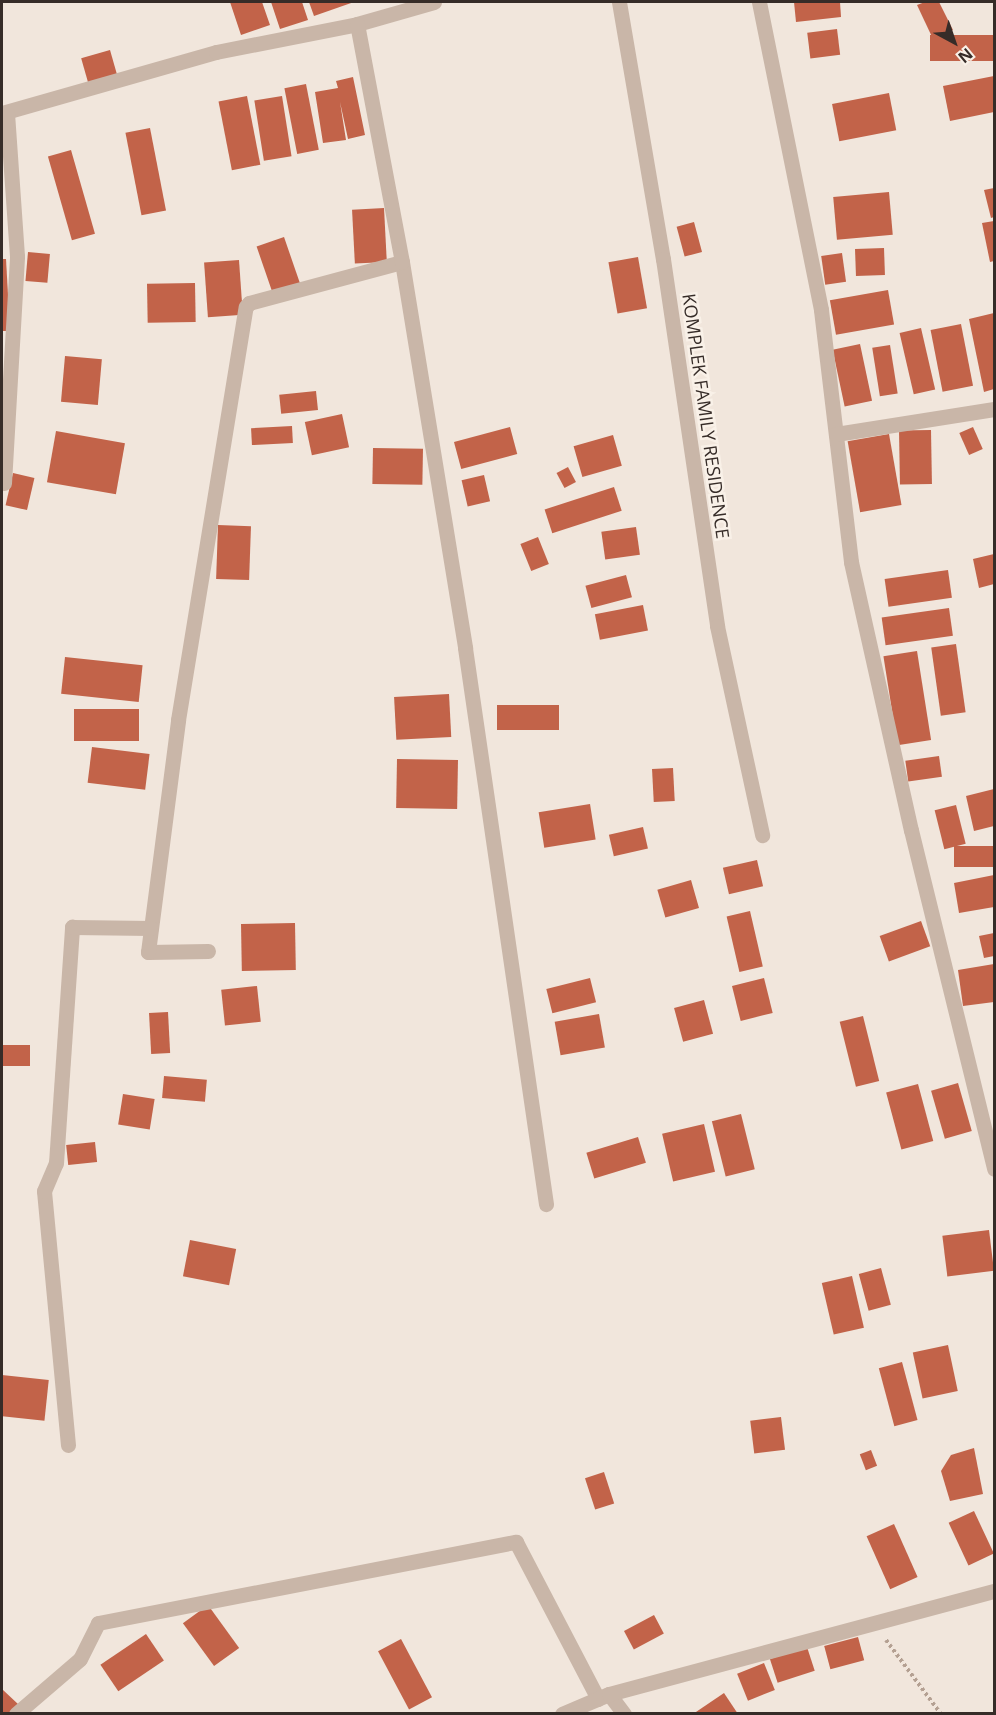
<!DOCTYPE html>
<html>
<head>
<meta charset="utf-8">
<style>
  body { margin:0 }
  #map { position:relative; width:996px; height:1715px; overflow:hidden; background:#f1e6dc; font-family:"Open Sans",sans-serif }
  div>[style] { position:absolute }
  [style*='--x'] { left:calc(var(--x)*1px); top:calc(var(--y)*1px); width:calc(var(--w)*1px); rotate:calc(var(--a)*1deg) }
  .building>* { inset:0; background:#c26349; transform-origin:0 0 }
  .path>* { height:4px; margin-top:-2px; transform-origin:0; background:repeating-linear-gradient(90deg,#b4a092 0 3px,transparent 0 6px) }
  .minor>* { height:15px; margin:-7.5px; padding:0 7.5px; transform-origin:7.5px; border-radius:7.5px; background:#c9b6a8 }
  span { translate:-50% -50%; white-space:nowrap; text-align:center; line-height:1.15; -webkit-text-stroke:5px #f9f1e8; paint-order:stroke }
  .street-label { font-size:18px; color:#362c28 }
  .frame { position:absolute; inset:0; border:3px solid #362c28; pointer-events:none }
  .north { position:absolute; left:924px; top:12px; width:60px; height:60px; -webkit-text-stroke:4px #f9f1e8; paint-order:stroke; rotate:140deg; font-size:16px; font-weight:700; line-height:24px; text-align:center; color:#362c28 }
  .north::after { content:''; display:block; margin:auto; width:21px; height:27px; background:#362c28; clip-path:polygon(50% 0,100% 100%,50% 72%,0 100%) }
</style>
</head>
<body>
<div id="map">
  <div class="building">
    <div style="clip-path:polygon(230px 2px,262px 2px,270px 25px,241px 35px)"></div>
    <div style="clip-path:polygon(271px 2px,302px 2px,308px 20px,280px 29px)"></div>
    <div style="clip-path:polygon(309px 2px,354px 2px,314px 16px)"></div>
    <div style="clip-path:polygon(794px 2px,840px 2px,841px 17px,796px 22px)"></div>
    <div style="clip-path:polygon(925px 2px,939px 2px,953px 30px,933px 39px,917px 5px)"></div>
    <div style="left:837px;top:29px;width:26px;height:30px;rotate:83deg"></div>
    <div style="left:994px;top:35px;width:26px;height:64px;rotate:90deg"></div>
    <div style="left:110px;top:50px;width:29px;height:30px;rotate:74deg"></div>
    <div style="clip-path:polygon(994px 76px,994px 112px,950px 121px,943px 86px)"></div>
    <div style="clip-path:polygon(353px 77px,365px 135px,348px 139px,340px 102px,346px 140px,323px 143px,315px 92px,338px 88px,336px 81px)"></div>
    <div style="left:306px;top:84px;width:67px;height:22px;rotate:79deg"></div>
    <div style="left:889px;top:93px;width:38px;height:58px;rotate:79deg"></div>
    <div style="left:247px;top:96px;width:70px;height:29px;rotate:79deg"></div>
    <div style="left:282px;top:96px;width:61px;height:28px;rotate:81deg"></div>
    <div style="left:150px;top:128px;width:84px;height:25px;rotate:79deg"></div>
    <div style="left:71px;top:150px;width:87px;height:24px;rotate:74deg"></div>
    <div style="clip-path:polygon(994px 188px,994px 217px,991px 218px,984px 190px)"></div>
    <div style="left:889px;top:192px;width:43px;height:56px;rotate:85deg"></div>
    <div style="left:384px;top:208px;width:54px;height:32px;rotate:87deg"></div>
    <div style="clip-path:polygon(994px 221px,994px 261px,990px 262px,982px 223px)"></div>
    <div style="left:694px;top:222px;width:31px;height:18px;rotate:75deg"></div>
    <div style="left:284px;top:237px;width:49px;height:29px;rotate:71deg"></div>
    <div style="left:884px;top:248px;width:27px;height:29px;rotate:88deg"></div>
    <div style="left:28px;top:252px;width:22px;height:29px;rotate:5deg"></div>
    <div style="left:842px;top:253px;width:29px;height:21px;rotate:82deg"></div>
    <div style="left:638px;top:257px;width:52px;height:30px;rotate:80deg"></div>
    <div style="clip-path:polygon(2px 259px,6px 259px,10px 331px,2px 331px)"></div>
    <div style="left:239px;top:260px;width:55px;height:35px;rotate:86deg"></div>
    <div style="left:195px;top:283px;width:39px;height:48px;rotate:89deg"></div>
    <div style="left:888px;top:290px;width:35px;height:59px;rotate:80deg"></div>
    <div style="clip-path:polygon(994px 313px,994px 389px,984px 392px,969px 319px)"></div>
    <div style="left:961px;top:324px;width:63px;height:31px;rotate:79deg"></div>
    <div style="left:921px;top:328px;width:63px;height:22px;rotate:77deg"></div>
    <div style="left:860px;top:344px;width:58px;height:28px;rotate:78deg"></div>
    <div style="left:890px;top:345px;width:49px;height:18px;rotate:81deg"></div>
    <div style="left:65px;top:356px;width:37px;height:46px;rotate:5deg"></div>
    <div style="left:316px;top:391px;width:19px;height:37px;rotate:84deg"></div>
    <div style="left:342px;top:414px;width:34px;height:38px;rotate:78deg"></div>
    <div style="left:292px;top:426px;width:17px;height:41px;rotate:87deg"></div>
    <div style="left:510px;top:427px;width:28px;height:58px;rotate:75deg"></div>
    <div style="left:973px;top:427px;width:24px;height:15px;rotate:66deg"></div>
    <div style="left:931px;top:430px;width:54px;height:32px;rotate:89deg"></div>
    <div style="left:56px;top:431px;width:70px;height:52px;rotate:10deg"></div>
    <div style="left:889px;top:434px;width:72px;height:42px;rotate:80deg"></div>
    <div style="left:613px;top:435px;width:32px;height:41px;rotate:74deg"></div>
    <div style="left:373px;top:448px;width:50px;height:36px;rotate:1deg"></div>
    <div style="left:568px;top:467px;width:17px;height:13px;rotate:62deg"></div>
    <div style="left:13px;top:473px;width:22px;height:33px;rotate:13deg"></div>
    <div style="left:484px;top:475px;width:27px;height:23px;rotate:77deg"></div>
    <div style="left:614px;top:487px;width:25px;height:73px;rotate:72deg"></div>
    <div style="left:218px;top:525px;width:33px;height:54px;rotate:2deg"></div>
    <div style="left:636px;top:527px;width:28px;height:35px;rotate:82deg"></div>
    <div style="left:538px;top:537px;width:29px;height:19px;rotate:68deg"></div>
    <div style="clip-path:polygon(994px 554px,994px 584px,979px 588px,973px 559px)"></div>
    <div style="left:948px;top:570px;width:28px;height:64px;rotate:82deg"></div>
    <div style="left:626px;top:575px;width:23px;height:42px;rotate:75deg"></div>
    <div style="left:643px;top:605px;width:26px;height:49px;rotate:79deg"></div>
    <div style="left:949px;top:608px;width:28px;height:68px;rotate:82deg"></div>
    <div style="left:956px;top:644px;width:69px;height:25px;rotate:82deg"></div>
    <div style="left:917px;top:651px;width:90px;height:34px;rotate:81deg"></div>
    <div style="left:65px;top:657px;width:78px;height:37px;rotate:6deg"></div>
    <div style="left:449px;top:694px;width:43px;height:55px;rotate:87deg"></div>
    <div style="left:497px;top:705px;width:62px;height:25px"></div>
    <div style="left:139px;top:709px;width:32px;height:65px;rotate:90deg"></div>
    <div style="left:92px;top:747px;width:58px;height:36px;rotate:7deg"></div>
    <div style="left:939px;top:756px;width:21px;height:34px;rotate:82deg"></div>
    <div style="left:397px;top:759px;width:61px;height:49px;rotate:1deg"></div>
    <div style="left:673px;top:768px;width:33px;height:21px;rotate:87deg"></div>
    <div style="clip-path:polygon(994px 789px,994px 826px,974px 831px,966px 796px)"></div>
    <div style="left:590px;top:804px;width:36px;height:52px;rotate:81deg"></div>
    <div style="left:956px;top:805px;width:40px;height:22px;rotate:76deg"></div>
    <div style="left:643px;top:827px;width:22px;height:35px;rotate:77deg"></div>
    <div style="left:994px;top:846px;width:21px;height:40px;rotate:90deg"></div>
    <div style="left:757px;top:860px;width:27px;height:35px;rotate:77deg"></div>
    <div style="clip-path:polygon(994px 875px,994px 907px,959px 913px,954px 883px)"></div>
    <div style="left:691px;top:880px;width:29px;height:35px;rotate:74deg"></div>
    <div style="left:750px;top:911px;width:57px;height:24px;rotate:77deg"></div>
    <div style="left:921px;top:921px;width:27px;height:44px;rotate:70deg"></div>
    <div style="left:295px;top:923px;width:47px;height:54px;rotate:89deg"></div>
    <div style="clip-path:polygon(994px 933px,994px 956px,984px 958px,979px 936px)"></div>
    <div style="clip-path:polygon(994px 964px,994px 1002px,963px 1006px,958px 970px)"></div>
    <div style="left:590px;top:978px;width:25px;height:45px;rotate:76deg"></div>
    <div style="left:764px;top:978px;width:36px;height:33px;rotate:76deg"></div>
    <div style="left:257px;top:986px;width:36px;height:36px;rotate:84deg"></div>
    <div style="left:704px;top:1000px;width:35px;height:31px;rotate:75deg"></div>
    <div style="left:168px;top:1012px;width:41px;height:19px;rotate:87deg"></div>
    <div style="left:599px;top:1014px;width:34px;height:45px;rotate:80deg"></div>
    <div style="left:863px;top:1016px;width:67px;height:24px;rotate:76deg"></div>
    <div style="left:30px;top:1045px;width:21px;height:28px;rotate:90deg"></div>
    <div style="left:164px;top:1076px;width:43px;height:22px;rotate:5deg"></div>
    <div style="left:958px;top:1083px;width:50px;height:28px;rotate:74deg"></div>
    <div style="left:918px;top:1084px;width:59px;height:33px;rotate:75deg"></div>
    <div style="left:123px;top:1094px;width:32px;height:31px;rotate:9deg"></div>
    <div style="left:741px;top:1114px;width:57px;height:30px;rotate:76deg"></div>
    <div style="left:704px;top:1124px;width:49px;height:43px;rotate:77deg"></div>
    <div style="left:638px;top:1137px;width:27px;height:54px;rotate:73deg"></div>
    <div style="left:95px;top:1142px;width:20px;height:29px;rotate:84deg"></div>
    <div style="left:989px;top:1230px;width:41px;height:47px;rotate:83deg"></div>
    <div style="left:190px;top:1240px;width:47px;height:37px;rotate:11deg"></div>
    <div style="left:881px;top:1268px;width:38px;height:23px;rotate:75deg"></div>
    <div style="left:852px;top:1276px;width:53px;height:31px;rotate:77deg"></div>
    <div style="left:948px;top:1345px;width:47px;height:36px;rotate:78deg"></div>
    <div style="left:902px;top:1362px;width:60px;height:24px;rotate:75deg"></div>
    <div style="left:2px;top:1375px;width:47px;height:41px;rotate:6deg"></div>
    <div style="left:781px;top:1417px;width:33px;height:31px;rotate:83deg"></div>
    <div style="clip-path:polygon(974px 1448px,983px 1494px,950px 1501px,941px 1471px,951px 1455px)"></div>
    <div style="left:871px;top:1450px;width:17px;height:12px;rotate:69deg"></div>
    <div style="left:604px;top:1472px;width:33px;height:20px;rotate:72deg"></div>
    <div style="left:974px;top:1511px;width:47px;height:28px;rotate:65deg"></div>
    <div style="left:894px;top:1524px;width:58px;height:30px;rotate:66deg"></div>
    <div style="left:208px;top:1605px;width:53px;height:31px;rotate:54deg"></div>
    <div style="left:654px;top:1615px;width:21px;height:34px;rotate:62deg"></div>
    <div style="left:146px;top:1634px;width:32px;height:55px;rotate:56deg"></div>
    <div style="left:858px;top:1637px;width:24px;height:35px;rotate:75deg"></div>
    <div style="left:401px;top:1639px;width:66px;height:26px;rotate:62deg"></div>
    <div style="left:807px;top:1647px;width:25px;height:39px;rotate:72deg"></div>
    <div style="left:764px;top:1663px;width:29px;height:29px;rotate:68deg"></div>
    <div style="clip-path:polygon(2px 1689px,19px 1705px,12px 1714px,2px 1714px)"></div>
    <div style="clip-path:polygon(724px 1693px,738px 1714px,693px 1714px)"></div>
  </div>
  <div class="path">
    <div style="--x:886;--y:1640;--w:92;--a:53.4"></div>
  </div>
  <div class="minor">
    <div style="--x:619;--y:2;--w:261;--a:80.3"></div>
    <div style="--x:663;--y:259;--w:371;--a:81.6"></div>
    <div style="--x:717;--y:626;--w:214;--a:77.8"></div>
    <div style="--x:759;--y:2;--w:314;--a:78.6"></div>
    <div style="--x:821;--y:310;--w:254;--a:83.2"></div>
    <div style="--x:851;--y:562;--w:275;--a:77.4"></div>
    <div style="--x:911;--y:830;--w:349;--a:76.2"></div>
    <div style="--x:2;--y:113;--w:223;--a:-15.9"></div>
    <div style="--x:216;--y:52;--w:144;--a:-11.2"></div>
    <div style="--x:357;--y:24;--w:80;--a:-15.9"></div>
    <div style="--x:402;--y:262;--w:391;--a:80.7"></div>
    <div style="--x:465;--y:648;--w:562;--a:81.71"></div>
    <div style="--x:836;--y:434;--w:160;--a:-9"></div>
    <div style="--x:4;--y:483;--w:227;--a:-86.7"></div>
    <div style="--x:17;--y:256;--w:144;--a:-94"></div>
    <div style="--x:208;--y:951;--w:60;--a:179"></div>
    <div style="--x:148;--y:952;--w:234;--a:-82.6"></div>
    <div style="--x:178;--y:720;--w:419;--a:-80.7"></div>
    <div style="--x:246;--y:307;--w:5;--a:-53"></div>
    <div style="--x:249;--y:303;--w:158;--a:-15"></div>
    <div style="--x:402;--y:262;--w:242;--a:-100.7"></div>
    <div style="--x:68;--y:1445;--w:255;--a:-95.4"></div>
    <div style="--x:44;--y:1191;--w:30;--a:-67"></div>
    <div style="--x:56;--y:1163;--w:237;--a:-86.1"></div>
    <div style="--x:72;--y:927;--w:79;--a:0.7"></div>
    <div style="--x:609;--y:1694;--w:25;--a:53"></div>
    <div style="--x:16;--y:1714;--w:84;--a:-40.7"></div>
    <div style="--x:80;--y:1659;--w:40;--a:-63.4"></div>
    <div style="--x:98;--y:1623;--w:426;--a:-11"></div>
    <div style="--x:516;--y:1542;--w:177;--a:62.4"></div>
    <div style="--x:562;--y:1714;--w:51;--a:-23.1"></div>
    <div style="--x:609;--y:1694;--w:399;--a:-15"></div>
  </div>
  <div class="street-label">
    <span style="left:706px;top:416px;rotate:82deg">KOMPLEK FAMILY RESIDENCE</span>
  </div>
  <div class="frame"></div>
  <div class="north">N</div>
</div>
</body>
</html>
